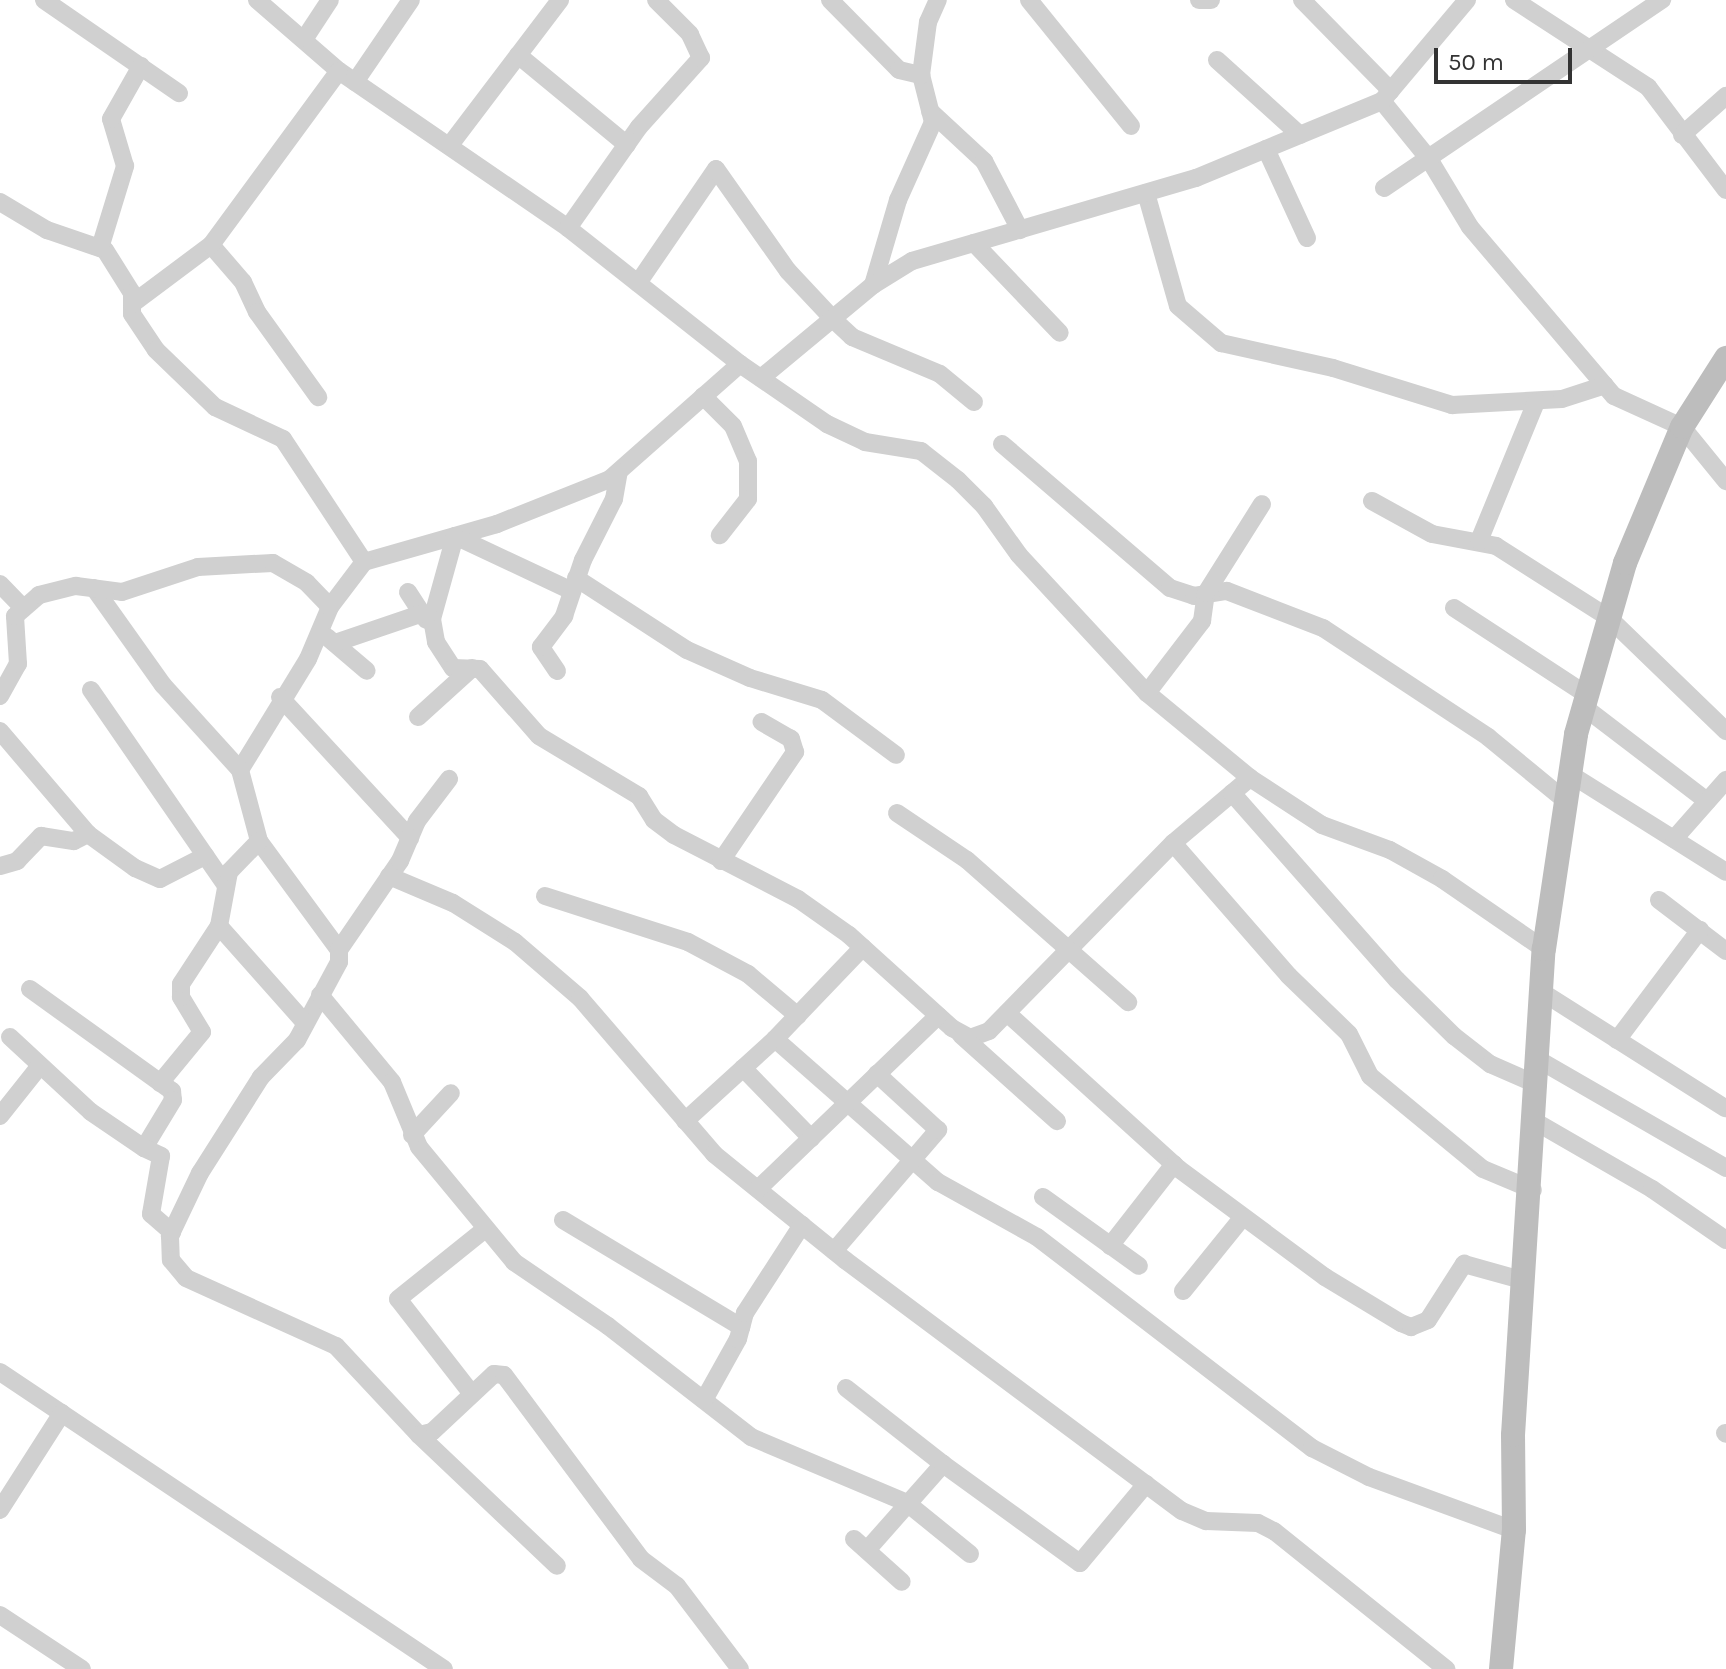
<!DOCTYPE html>
<html>
<head>
<meta charset="utf-8">
<style>
  body { margin:0 }
  #map { position:relative; width:1726px; height:1669px; overflow:hidden; background:#fff; font-family:Karla,sans-serif }
  div>[style] { position:absolute }
  [style*='--x'] { left:calc(var(--x)*1px); top:calc(var(--y)*1px); width:calc(var(--w)*1px); rotate:calc(var(--a)*1deg) }
  .street>* { height:18px; margin:-9px; padding:0 9px; transform-origin:9px; border-radius:9px; background:#d0d0d0 }
  .secondary>* { height:24px; margin:-12px; padding:0 12px; transform-origin:12px; border-radius:12px; background:#bdbdbd }
  span { translate:-50% -50%; white-space:nowrap; text-align:center; line-height:1.15; -webkit-text-stroke:8px #fff; paint-order:stroke }
  .scale { position:absolute; left:1434px; top:48px; width:138px; height:36px; box-sizing:border-box; border:4px solid #333; border-top:0; padding-left:10px; font-size:24px; line-height:28px; white-space:nowrap; color:#333; -webkit-text-stroke:6px #fff; paint-order:stroke }
</style>
</head>
<body>
<div id="map">
  <div class="street">
    <div style="--x:44;--y:0;--w:164;--a:34.6"></div>
    <div style="--x:257;--y:0;--w:108;--a:40.9"></div>
    <div style="--x:339;--y:71;--w:278;--a:34.4"></div>
    <div style="--x:568;--y:228;--w:219;--a:38.3"></div>
    <div style="--x:740;--y:364;--w:106;--a:34.6"></div>
    <div style="--x:827;--y:424;--w:42;--a:25.3"></div>
    <div style="--x:865;--y:442;--w:57;--a:9.1"></div>
    <div style="--x:921;--y:451;--w:47;--a:38.1"></div>
    <div style="--x:958;--y:480;--w:37;--a:45"></div>
    <div style="--x:984;--y:506;--w:60;--a:54.5"></div>
    <div style="--x:1019;--y:555;--w:188;--a:47.2"></div>
    <div style="--x:1147;--y:693;--w:134;--a:39.5"></div>
    <div style="--x:1250;--y:778;--w:86;--a:33.1"></div>
    <div style="--x:1322;--y:825;--w:72;--a:20.2"></div>
    <div style="--x:1390;--y:850;--w:60;--a:29.1"></div>
    <div style="--x:1442;--y:879;--w:124;--a:34.5"></div>
    <div style="--x:830;--y:0;--w:98;--a:45.4"></div>
    <div style="--x:899;--y:70;--w:23;--a:13"></div>
    <div style="--x:1029;--y:0;--w:162;--a:51"></div>
    <div style="--x:1199;--y:0;--w:12;--a:0"></div>
    <div style="--x:1302;--y:0;--w:127;--a:45.6"></div>
    <div style="--x:1514;--y:0;--w:160;--a:33"></div>
    <div style="--x:1648;--y:87;--w:129;--a:52.9"></div>
    <div style="--x:305;--y:38;--w:45;--a:-56.7"></div>
    <div style="--x:518;--y:55;--w:141;--a:39.5"></div>
    <div style="--x:1217;--y:60;--w:112;--a:42.1"></div>
    <div style="--x:355;--y:82;--w:99;--a:-55.7"></div>
    <div style="--x:1382;--y:101;--w:75;--a:51"></div>
    <div style="--x:1429;--y:159;--w:79;--a:58.9"></div>
    <div style="--x:1470;--y:227;--w:222;--a:49.6"></div>
    <div style="--x:1614;--y:396;--w:75;--a:24.5"></div>
    <div style="--x:1682;--y:427;--w:70;--a:50.8"></div>
    <div style="--x:930;--y:111;--w:74;--a:42.8"></div>
    <div style="--x:984;--y:161;--w:78;--a:62.4"></div>
    <div style="--x:1682;--y:135;--w:59;--a:-41.6"></div>
    <div style="--x:450;--y:145;--w:182;--a:-52.8"></div>
    <div style="--x:1266;--y:149;--w:98;--a:65.3"></div>
    <div style="--x:1384;--y:188;--w:336;--a:-34.1"></div>
    <div style="--x:1146;--y:193;--w:117;--a:74.2"></div>
    <div style="--x:1178;--y:306;--w:57;--a:40.7"></div>
    <div style="--x:1221;--y:343;--w:115;--a:12.6"></div>
    <div style="--x:1333;--y:368;--w:125;--a:17.3"></div>
    <div style="--x:1452;--y:405;--w:110;--a:-3.1"></div>
    <div style="--x:1562;--y:399;--w:45;--a:-18"></div>
    <div style="--x:0;--y:202;--w:55;--a:30.8"></div>
    <div style="--x:47;--y:230;--w:61;--a:19"></div>
    <div style="--x:105;--y:250;--w:51;--a:57.9"></div>
    <div style="--x:132;--y:293;--w:21;--a:90"></div>
    <div style="--x:132;--y:314;--w:43;--a:56.3"></div>
    <div style="--x:156;--y:350;--w:82;--a:44"></div>
    <div style="--x:215;--y:407;--w:75;--a:25.2"></div>
    <div style="--x:283;--y:439;--w:147;--a:56.6"></div>
    <div style="--x:568;--y:228;--w:123;--a:-54.9"></div>
    <div style="--x:639;--y:127;--w:93;--a:-48.1"></div>
    <div style="--x:701;--y:58;--w:26;--a:-115"></div>
    <div style="--x:690;--y:34;--w:48;--a:-135"></div>
    <div style="--x:974;--y:243;--w:124;--a:46.3"></div>
    <div style="--x:211;--y:245;--w:49;--a:49.1"></div>
    <div style="--x:243;--y:282;--w:33;--a:65"></div>
    <div style="--x:257;--y:312;--w:105;--a:54.3"></div>
    <div style="--x:100;--y:248;--w:86;--a:-73"></div>
    <div style="--x:125;--y:166;--w:49;--a:-106.6"></div>
    <div style="--x:111;--y:119;--w:61;--a:-60.5"></div>
    <div style="--x:638;--y:283;--w:138;--a:-55.6"></div>
    <div style="--x:716;--y:169;--w:125;--a:54.8"></div>
    <div style="--x:788;--y:271;--w:69;--a:46.8"></div>
    <div style="--x:835;--y:321;--w:23;--a:43"></div>
    <div style="--x:852;--y:337;--w:95;--a:22.8"></div>
    <div style="--x:940;--y:374;--w:44;--a:39.5"></div>
    <div style="--x:873;--y:285;--w:89;--a:-73.6"></div>
    <div style="--x:898;--y:200;--w:85;--a:-65.8"></div>
    <div style="--x:933;--y:122;--w:49;--a:-104.3"></div>
    <div style="--x:921;--y:75;--w:53;--a:-82.5"></div>
    <div style="--x:928;--y:22;--w:24;--a:-66"></div>
    <div style="--x:132;--y:304;--w:99;--a:-36.8"></div>
    <div style="--x:211;--y:245;--w:216;--a:-53.7"></div>
    <div style="--x:740;--y:364;--w:174;--a:138.5"></div>
    <div style="--x:610;--y:479;--w:122;--a:158.3"></div>
    <div style="--x:497;--y:524;--w:138;--a:164.1"></div>
    <div style="--x:364;--y:562;--w:56;--a:127.1"></div>
    <div style="--x:330;--y:607;--w:56;--a:112.9"></div>
    <div style="--x:308;--y:659;--w:130;--a:121.5"></div>
    <div style="--x:240;--y:770;--w:73;--a:75"></div>
    <div style="--x:259;--y:841;--w:135;--a:53.7"></div>
    <div style="--x:339;--y:950;--w:12;--a:90"></div>
    <div style="--x:339;--y:962;--w:89;--a:118.3"></div>
    <div style="--x:297;--y:1040;--w:52;--a:134.2"></div>
    <div style="--x:261;--y:1077;--w:114;--a:122.4"></div>
    <div style="--x:200;--y:1173;--w:70;--a:115.5"></div>
    <div style="--x:170;--y:1236;--w:24;--a:88"></div>
    <div style="--x:171;--y:1260;--w:23;--a:50"></div>
    <div style="--x:186;--y:1278;--w:165;--a:24.4"></div>
    <div style="--x:336;--y:1346;--w:122;--a:47"></div>
    <div style="--x:419;--y:1435;--w:13;--a:-13"></div>
    <div style="--x:432;--y:1432;--w:85;--a:-43.1"></div>
    <div style="--x:494;--y:1374;--w:10;--a:6"></div>
    <div style="--x:504;--y:1375;--w:229;--a:53.3"></div>
    <div style="--x:641;--y:1559;--w:45;--a:36.9"></div>
    <div style="--x:677;--y:1586;--w:104;--a:52.8"></div>
    <div style="--x:761;--y:378;--w:146;--a:-39.7"></div>
    <div style="--x:873;--y:285;--w:46;--a:-31.6"></div>
    <div style="--x:912;--y:261;--w:296;--a:-16.3"></div>
    <div style="--x:1196;--y:178;--w:201;--a:-22.5"></div>
    <div style="--x:1382;--y:101;--w:132;--a:-49.9"></div>
    <div style="--x:703;--y:396;--w:42;--a:45"></div>
    <div style="--x:733;--y:426;--w:38;--a:67"></div>
    <div style="--x:748;--y:461;--w:38;--a:90"></div>
    <div style="--x:748;--y:499;--w:46;--a:127.9"></div>
    <div style="--x:1002;--y:444;--w:221;--a:40.6"></div>
    <div style="--x:1170;--y:588;--w:25;--a:18"></div>
    <div style="--x:1194;--y:596;--w:33;--a:-9"></div>
    <div style="--x:1227;--y:591;--w:103;--a:21.1"></div>
    <div style="--x:1323;--y:628;--w:198;--a:33.4"></div>
    <div style="--x:1488;--y:737;--w:101;--a:39.4"></div>
    <div style="--x:1372;--y:501;--w:68;--a:28.8"></div>
    <div style="--x:1432;--y:534;--w:65;--a:10.6"></div>
    <div style="--x:1496;--y:546;--w:134;--a:32.5"></div>
    <div style="--x:1609;--y:618;--w:163;--a:44"></div>
    <div style="--x:1479;--y:541;--w:150;--a:-67.7"></div>
    <div style="--x:576;--y:578;--w:132;--a:33"></div>
    <div style="--x:687;--y:650;--w:69;--a:24"></div>
    <div style="--x:750;--y:678;--w:75;--a:17"></div>
    <div style="--x:822;--y:700;--w:92;--a:36.6"></div>
    <div style="--x:0;--y:584;--w:32;--a:46"></div>
    <div style="--x:94;--y:588;--w:119;--a:54.6"></div>
    <div style="--x:163;--y:685;--w:115;--a:47.8"></div>
    <div style="--x:572;--y:591;--w:129;--a:-154.8"></div>
    <div style="--x:455;--y:536;--w:86;--a:105.5"></div>
    <div style="--x:432;--y:619;--w:23;--a:80"></div>
    <div style="--x:436;--y:642;--w:31;--a:57"></div>
    <div style="--x:453;--y:668;--w:27;--a:2"></div>
    <div style="--x:480;--y:669;--w:89;--a:48.6"></div>
    <div style="--x:539;--y:736;--w:117;--a:31"></div>
    <div style="--x:639;--y:796;--w:28;--a:58"></div>
    <div style="--x:654;--y:820;--w:25;--a:37"></div>
    <div style="--x:674;--y:835;--w:140;--a:27.3"></div>
    <div style="--x:798;--y:899;--w:62;--a:35.2"></div>
    <div style="--x:849;--y:935;--w:139;--a:42.1"></div>
    <div style="--x:952;--y:1028;--w:21;--a:29"></div>
    <div style="--x:970;--y:1038;--w:20;--a:-20"></div>
    <div style="--x:989;--y:1031;--w:263;--a:-45.6"></div>
    <div style="--x:1173;--y:843;--w:101;--a:-40.2"></div>
    <div style="--x:408;--y:592;--w:33;--a:57"></div>
    <div style="--x:1454;--y:608;--w:159;--a:33.2"></div>
    <div style="--x:327;--y:637;--w:52;--a:40.4"></div>
    <div style="--x:335;--y:643;--w:90;--a:-18.8"></div>
    <div style="--x:557;--y:671;--w:29;--a:-124"></div>
    <div style="--x:541;--y:647;--w:39;--a:-53"></div>
    <div style="--x:564;--y:616;--w:59;--a:-71.3"></div>
    <div style="--x:583;--y:560;--w:68;--a:-63.1"></div>
    <div style="--x:614;--y:499;--w:27;--a:-80"></div>
    <div style="--x:91;--y:690;--w:236;--a:55.4"></div>
    <div style="--x:1147;--y:693;--w:91;--a:-52.6"></div>
    <div style="--x:1202;--y:621;--w:28;--a:-82"></div>
    <div style="--x:1206;--y:593;--w:105;--a:-57.8"></div>
    <div style="--x:0;--y:696;--w:37;--a:-61"></div>
    <div style="--x:18;--y:664;--w:48;--a:-93.6"></div>
    <div style="--x:15;--y:616;--w:32;--a:-41"></div>
    <div style="--x:39;--y:595;--w:38;--a:-14"></div>
    <div style="--x:76;--y:586;--w:46;--a:7.4"></div>
    <div style="--x:122;--y:592;--w:80;--a:-18.2"></div>
    <div style="--x:198;--y:567;--w:75;--a:-3.1"></div>
    <div style="--x:273;--y:563;--w:39;--a:30"></div>
    <div style="--x:307;--y:583;--w:33;--a:46"></div>
    <div style="--x:280;--y:697;--w:192;--a:47.3"></div>
    <div style="--x:1584;--y:707;--w:155;--a:37.4"></div>
    <div style="--x:418;--y:717;--w:73;--a:-42.2"></div>
    <div style="--x:0;--y:731;--w:135;--a:49.5"></div>
    <div style="--x:88;--y:834;--w:58;--a:35.9"></div>
    <div style="--x:135;--y:868;--w:27;--a:24"></div>
    <div style="--x:160;--y:879;--w:51;--a:-27.1"></div>
    <div style="--x:1570;--y:774;--w:184;--a:32.1"></div>
    <div style="--x:1232;--y:793;--w:249;--a:48.6"></div>
    <div style="--x:1397;--y:980;--w:80;--a:44.5"></div>
    <div style="--x:1454;--y:1036;--w:46;--a:37.9"></div>
    <div style="--x:1490;--y:1064;--w:52;--a:23.6"></div>
    <div style="--x:897;--y:813;--w:84;--a:33.9"></div>
    <div style="--x:967;--y:860;--w:215;--a:41.4"></div>
    <div style="--x:1674;--y:839;--w:79;--a:-48.6"></div>
    <div style="--x:1173;--y:843;--w:176;--a:48.9"></div>
    <div style="--x:1289;--y:976;--w:83;--a:44"></div>
    <div style="--x:1349;--y:1034;--w:47;--a:63.4"></div>
    <div style="--x:1370;--y:1076;--w:146;--a:39.5"></div>
    <div style="--x:1483;--y:1169;--w:54;--a:22.8"></div>
    <div style="--x:721;--y:861;--w:132;--a:-55.8"></div>
    <div style="--x:795;--y:752;--w:14;--a:-107"></div>
    <div style="--x:791;--y:739;--w:34;--a:-150"></div>
    <div style="--x:0;--y:866;--w:18;--a:-16"></div>
    <div style="--x:17;--y:861;--w:35;--a:-46"></div>
    <div style="--x:41;--y:836;--w:33;--a:9"></div>
    <div style="--x:74;--y:841;--w:16;--a:-27"></div>
    <div style="--x:389;--y:876;--w:69;--a:22.9"></div>
    <div style="--x:453;--y:903;--w:73;--a:32.2"></div>
    <div style="--x:515;--y:942;--w:86;--a:40.7"></div>
    <div style="--x:580;--y:998;--w:206;--a:49.3"></div>
    <div style="--x:714;--y:1154;--w:169;--a:39"></div>
    <div style="--x:845;--y:1260;--w:420;--a:36.7"></div>
    <div style="--x:1182;--y:1511;--w:26;--a:23"></div>
    <div style="--x:1206;--y:1521;--w:52;--a:2.2"></div>
    <div style="--x:1258;--y:1523;--w:18;--a:27"></div>
    <div style="--x:1274;--y:1531;--w:221;--a:38.7"></div>
    <div style="--x:545;--y:896;--w:150;--a:17.8"></div>
    <div style="--x:688;--y:942;--w:68;--a:28.1"></div>
    <div style="--x:748;--y:974;--w:65;--a:40"></div>
    <div style="--x:1659;--y:900;--w:84;--a:37.3"></div>
    <div style="--x:219;--y:926;--w:130;--a:48.4"></div>
    <div style="--x:339;--y:950;--w:108;--a:-55.6"></div>
    <div style="--x:400;--y:861;--w:43;--a:-67"></div>
    <div style="--x:417;--y:821;--w:53;--a:-52.7"></div>
    <div style="--x:30;--y:989;--w:175;--a:35.7"></div>
    <div style="--x:172;--y:1091;--w:9;--a:84"></div>
    <div style="--x:173;--y:1100;--w:56;--a:121.1"></div>
    <div style="--x:144;--y:1148;--w:19;--a:25"></div>
    <div style="--x:161;--y:1156;--w:59;--a:99.8"></div>
    <div style="--x:151;--y:1214;--w:28;--a:41"></div>
    <div style="--x:1542;--y:992;--w:217;--a:32.4"></div>
    <div style="--x:320;--y:995;--w:113;--a:50.4"></div>
    <div style="--x:392;--y:1082;--w:70;--a:67.4"></div>
    <div style="--x:419;--y:1147;--w:149;--a:50.4"></div>
    <div style="--x:514;--y:1262;--w:114;--a:34.2"></div>
    <div style="--x:608;--y:1326;--w:181;--a:37.8"></div>
    <div style="--x:751;--y:1437;--w:169;--a:22.9"></div>
    <div style="--x:907;--y:1503;--w:81;--a:39"></div>
    <div style="--x:1007;--y:1013;--w:232;--a:42.2"></div>
    <div style="--x:1179;--y:1169;--w:182;--a:36.5"></div>
    <div style="--x:1325;--y:1277;--w:89;--a:31.2"></div>
    <div style="--x:1401;--y:1323;--w:11;--a:22"></div>
    <div style="--x:1411;--y:1327;--w:18;--a:-22"></div>
    <div style="--x:1428;--y:1320;--w:67;--a:-57.3"></div>
    <div style="--x:1464;--y:1264;--w:63;--a:15.6"></div>
    <div style="--x:961;--y:1035;--w:129;--a:41.9"></div>
    <div style="--x:10;--y:1037;--w:110;--a:42.8"></div>
    <div style="--x:91;--y:1112;--w:64;--a:34.2"></div>
    <div style="--x:775;--y:1039;--w:217;--a:41.3"></div>
    <div style="--x:938;--y:1182;--w:113;--a:29.1"></div>
    <div style="--x:1037;--y:1237;--w:347;--a:37.5"></div>
    <div style="--x:1312;--y:1448;--w:64;--a:27"></div>
    <div style="--x:1369;--y:1477;--w:154;--a:20.1"></div>
    <div style="--x:1617;--y:1040;--w:138;--a:-53"></div>
    <div style="--x:1539;--y:1060;--w:216;--a:30"></div>
    <div style="--x:743;--y:1068;--w:98;--a:45.8"></div>
    <div style="--x:160;--y:1083;--w:66;--a:-50.5"></div>
    <div style="--x:202;--y:1032;--w:41;--a:-121"></div>
    <div style="--x:181;--y:997;--w:13;--a:-90"></div>
    <div style="--x:181;--y:984;--w:69;--a:-56.8"></div>
    <div style="--x:219;--y:926;--w:55;--a:-79.5"></div>
    <div style="--x:229;--y:872;--w:43;--a:-45.9"></div>
    <div style="--x:0;--y:1116;--w:63;--a:-51.5"></div>
    <div style="--x:685;--y:1121;--w:122;--a:-42.3"></div>
    <div style="--x:775;--y:1039;--w:127;--a:-46.3"></div>
    <div style="--x:1536;--y:1122;--w:134;--a:30"></div>
    <div style="--x:1652;--y:1189;--w:90;--a:34.6"></div>
    <div style="--x:412;--y:1135;--w:57;--a:-47.1"></div>
    <div style="--x:758;--y:1189;--w:250;--a:-43.9"></div>
    <div style="--x:1043;--y:1197;--w:118;--a:35.7"></div>
    <div style="--x:563;--y:1220;--w:208;--a:31"></div>
    <div style="--x:1110;--y:1246;--w:104;--a:-52"></div>
    <div style="--x:834;--y:1251;--w:160;--a:-49.3"></div>
    <div style="--x:938;--y:1130;--w:83;--a:-137.4"></div>
    <div style="--x:1183;--y:1291;--w:95;--a:-51"></div>
    <div style="--x:0;--y:1372;--w:534;--a:33.78"></div>
    <div style="--x:846;--y:1388;--w:123;--a:38.1"></div>
    <div style="--x:472;--y:1394;--w:120;--a:-127.9"></div>
    <div style="--x:398;--y:1299;--w:109;--a:-38.7"></div>
    <div style="--x:704;--y:1400;--w:70;--a:-60.9"></div>
    <div style="--x:738;--y:1339;--w:27;--a:-75"></div>
    <div style="--x:745;--y:1313;--w:105;--a:-57.1"></div>
    <div style="--x:1725;--y:1433;--w:1;--a:45"></div>
    <div style="--x:419;--y:1435;--w:190;--a:43.5"></div>
    <div style="--x:0;--y:1510;--w:115;--a:-57.4"></div>
    <div style="--x:854;--y:1539;--w:64;--a:41.9"></div>
    <div style="--x:867;--y:1550;--w:115;--a:-48.5"></div>
    <div style="--x:943;--y:1464;--w:169;--a:35.9"></div>
    <div style="--x:1080;--y:1563;--w:103;--a:-50.1"></div>
    <div style="--x:0;--y:1615;--w:98;--a:33.4"></div>
  </div>
  <div class="secondary">
    <div style="--x:1501;--y:1669;--w:140;--a:-84.7"></div>
    <div style="--x:1514;--y:1530;--w:95;--a:-90.6"></div>
    <div style="--x:1513;--y:1435;--w:487;--a:-86.4"></div>
    <div style="--x:1544;--y:949;--w:217;--a:-81.5"></div>
    <div style="--x:1576;--y:734;--w:178;--a:-74"></div>
    <div style="--x:1625;--y:563;--w:147;--a:-67.3"></div>
    <div style="--x:1682;--y:427;--w:82;--a:-57.5"></div>
  </div>
  <div class="scale">50 m</div>
</div>
</body>
</html>
